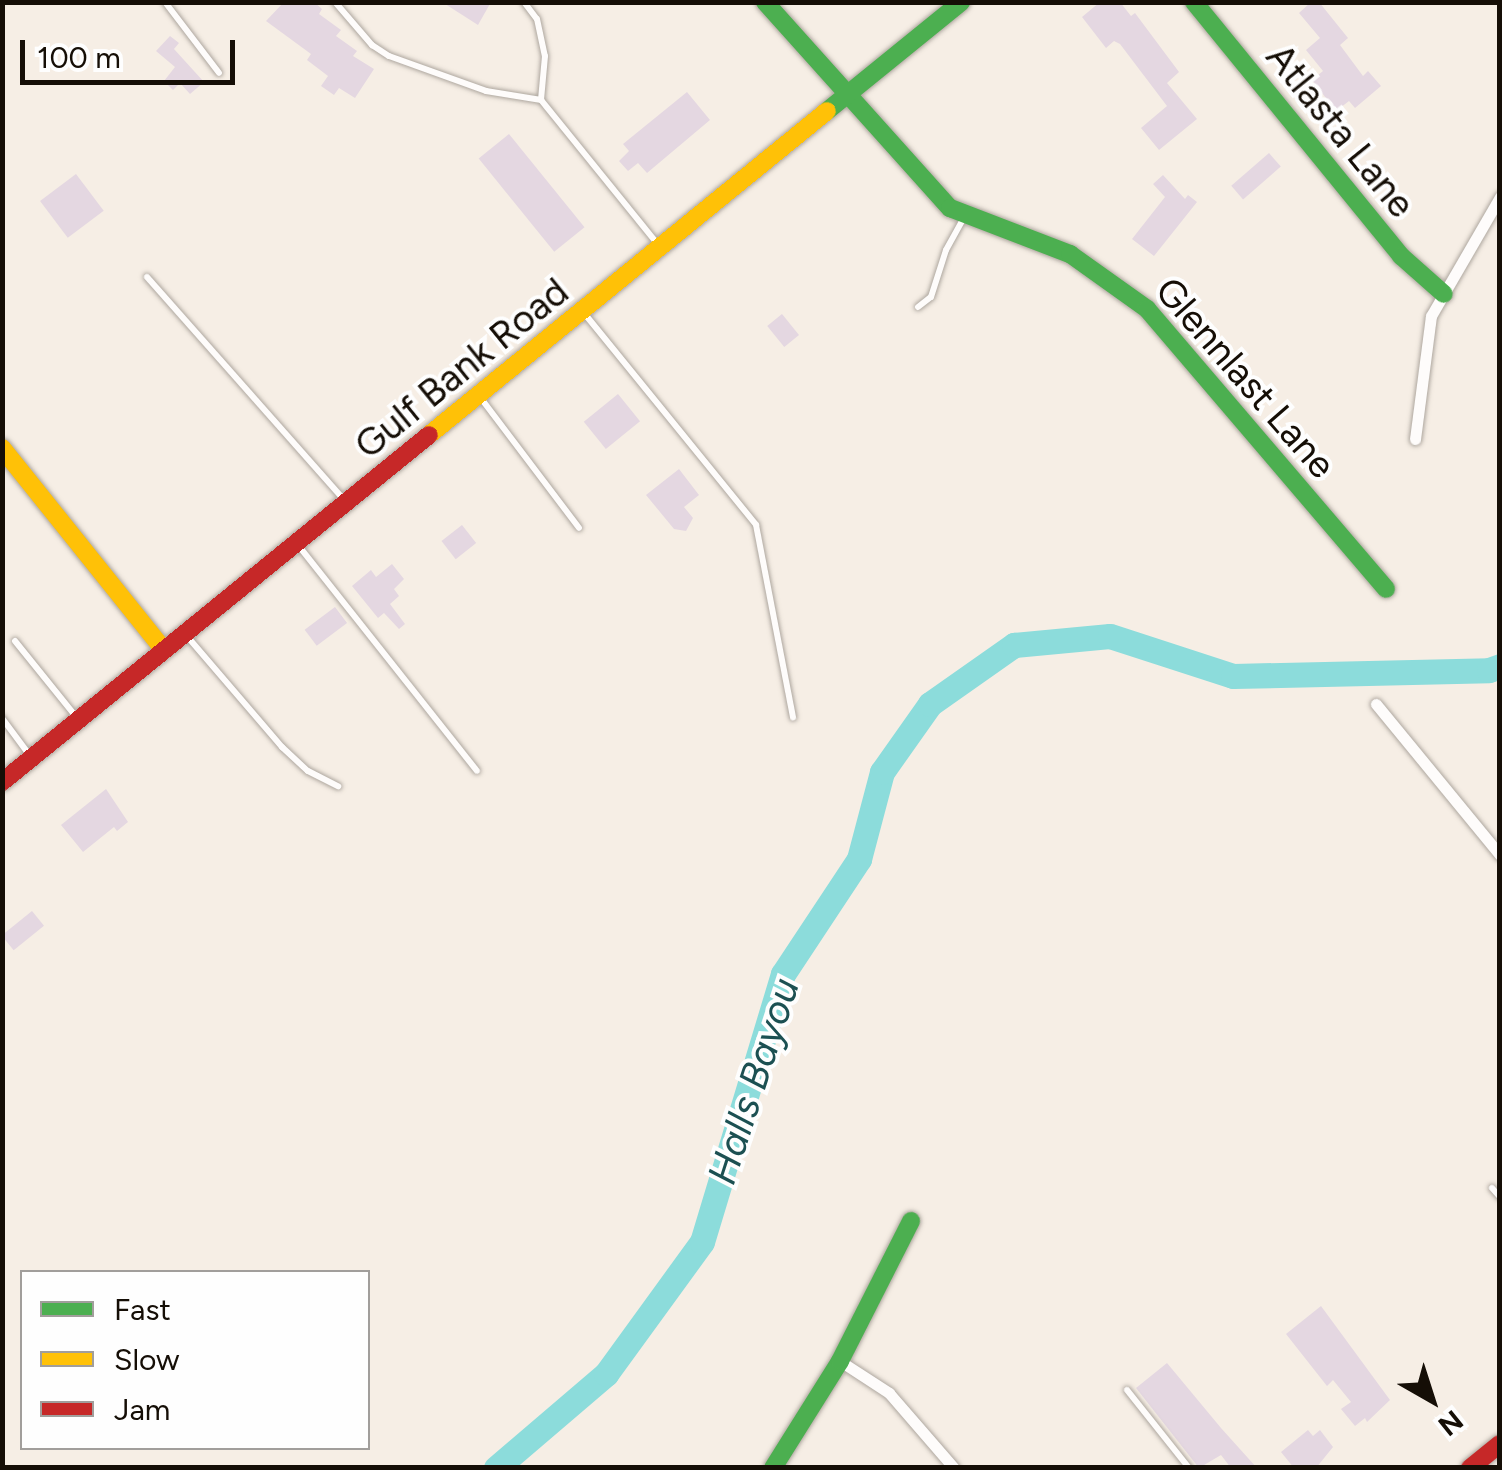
<!DOCTYPE html>
<html>
<head>
<meta charset="utf-8">
<style>
  body { margin:0 }
  #map { position:relative; width:1502px; height:1470px; overflow:hidden; background:#f6eee5; font-family:Figtree,sans-serif }
  div>[style] { position:absolute }
  [style*='--x'] { left:calc(var(--x)*1px); top:calc(var(--y)*1px); width:calc(var(--w)*1px); rotate:calc(var(--a)*1deg) }
  .river>* { height:25px; margin:-12.5px; padding:0 12.5px; transform-origin:12.5px; border-radius:12.5px; background:#8cdcdb }
  .building>* { inset:0; background:#e4d7e1; transform-origin:0 0 }
  .roads { filter:drop-shadow(0 0 2px #aea79f) drop-shadow(0 0 2px #aea79f) }
  .lane>* { height:6px; margin:-3px; padding:0 3px; transform-origin:3px; border-radius:3px; background:#fefcfb }
  .street>* { height:11px; margin:-5.5px; padding:0 5.5px; transform-origin:5.5px; border-radius:5.5px; background:#fefcfb }
  .fast>* { height:18px; margin:-9px; padding:0 9px; transform-origin:9px; border-radius:9px; background:#4caf50 }
  .slow>* { height:18px; margin:-9px; padding:0 9px; transform-origin:9px; border-radius:9px; background:#ffc107 }
  .jam>* { height:18px; margin:-9px; padding:0 9px; transform-origin:9px; border-radius:9px; background:#c62828 }
  span { translate:-50% -50%; white-space:nowrap; text-align:center; line-height:1.15; -webkit-text-stroke:8px #fefefe; paint-order:stroke }
  .street-label { font-size:38px; color:#150e06 }
  .water-label { font-size:40px; color:#1c5052; font-style:italic }
  .frame { position:absolute; inset:0; border:5px solid #150e06; pointer-events:none }
  .legend { position:absolute; left:20px; top:1270px; width:350px; height:180px; box-sizing:border-box; background:#fefefe; border:2px solid #a19e9b; margin:0; padding:12px 18px; list-style:none; font-size:30px; color:#150e06 }
  .legend li { display:flex; align-items:center; gap:20px; height:50px }
  .legend b { width:50px; border:2px solid #a19e9b }
  .north { position:absolute; left:1382px; top:1350px; width:100px; height:100px; -webkit-text-stroke:8px #fefefe; paint-order:stroke; rotate:141deg; font-size:28px; font-weight:700; line-height:40px; text-align:center; color:#150e06 }
  .north::after { content:''; display:block; margin:auto; width:35px; height:45px; background:#150e06; clip-path:polygon(50% 0,100% 100%,50% 72%,0 100%) }
  .scale { position:absolute; left:20px; top:40px; width:215px; height:45px; box-sizing:border-box; border:5px solid #150e06; border-top:0; padding-left:12px; font-size:30px; line-height:35px; white-space:nowrap; color:#150e06; -webkit-text-stroke:8px #fefefe; paint-order:stroke }
</style>
</head>
<body>
<div id="map">
  <div class="river">
    <div style="--x:496;--y:1468;--w:145;--a:-40.5"></div>
    <div style="--x:606;--y:1374;--w:163;--a:-54"></div>
    <div style="--x:702;--y:1242;--w:280;--a:-73.2"></div>
    <div style="--x:783;--y:974;--w:138;--a:-56.5"></div>
    <div style="--x:859;--y:859;--w:90;--a:-75.2"></div>
    <div style="--x:882;--y:772;--w:83;--a:-54.8"></div>
    <div style="--x:930;--y:704;--w:103;--a:-35.1"></div>
    <div style="--x:1014;--y:645;--w:96;--a:-5.4"></div>
    <div style="--x:1110;--y:636;--w:129;--a:18"></div>
    <div style="--x:1233;--y:676;--w:256;--a:-1.3"></div>
    <div style="--x:1489;--y:670;--w:12;--a:-20"></div>
  </div>
  <div class="building">
    <div style="clip-path:polygon(284px 2px,314px 2px,322px 9px,319px 14px,341px 30px,336px 36px,357px 51px,353px 56px,374px 69px,355px 98px,339px 88px,334px 95px,321px 86px,328px 76px,307px 60px,311px 54px,266px 21px)"></div>
    <div style="clip-path:polygon(442px 2px,491px 2px,478px 25px)"></div>
    <div style="clip-path:polygon(1100px 2px,1120px 2px,1131px 16px,1135px 13px,1179px 72px,1167px 83px,1197px 119px,1159px 150px,1141px 128px,1167px 106px,1120px 44px,1114px 41px,1106px 48px,1082px 17px)"></div>
    <div style="clip-path:polygon(1311px 2px,1319px 2px,1348px 38px,1340px 45px,1363px 76px,1368px 71px,1381px 86px,1355px 108px,1349px 101px,1336px 111px,1312px 80px,1323px 71px,1306px 50px,1320px 38px,1299px 13px)"></div>
    <div style="clip-path:polygon(170px 36px,179px 43px,174px 49px,204px 82px,190px 94px,180px 83px,173px 90px,164px 81px,175px 67px,156px 51px)"></div>
    <div style="clip-path:polygon(687px 92px,710px 120px,647px 173px,638px 163px,628px 171px,619px 161px,629px 151px,623px 144px)"></div>
    <div style="left:509px;top:134px;width:120px;height:39px;rotate:51deg"></div>
    <div style="left:1269px;top:153px;width:18px;height:50px;rotate:49deg"></div>
    <div style="left:76px;top:174px;width:46px;height:45px;rotate:53deg"></div>
    <div style="clip-path:polygon(1163px 175px,1185px 199px,1188px 195px,1197px 202px,1154px 256px,1132px 239px,1165px 197px,1153px 184px)"></div>
    <div style="left:782px;top:314px;width:27px;height:19px;rotate:51deg"></div>
    <div style="left:618px;top:394px;width:35px;height:44px;rotate:51deg"></div>
    <div style="clip-path:polygon(679px 469px,699px 495px,684px 507px,693px 518px,686px 531px,674px 529px,646px 495px)"></div>
    <div style="left:462px;top:525px;width:23px;height:26px;rotate:52deg"></div>
    <div style="clip-path:polygon(392px 564px,404px 579px,394px 589px,399px 596px,390px 604px,405px 624px,399px 629px,384px 613px,378px 618px,352px 586px,371px 570px,376px 577px)"></div>
    <div style="left:335px;top:607px;width:20px;height:38px;rotate:53deg"></div>
    <div style="clip-path:polygon(106px 789px,128px 822px,117px 831px,114px 827px,83px 852px,61px 825px)"></div>
    <div style="left:32px;top:911px;width:19px;height:39px;rotate:51deg"></div>
    <div style="clip-path:polygon(1321px 1306px,1390px 1400px,1367px 1422px,1365px 1418px,1355px 1426px,1341px 1409px,1351px 1402px,1333px 1380px,1327px 1386px,1286px 1334px)"></div>
    <div style="clip-path:polygon(1167px 1363px,1221px 1428px,1257px 1468px,1231px 1468px,1221px 1455px,1199px 1468px,1136px 1388px)"></div>
    <div style="clip-path:polygon(1308px 1430px,1313px 1436px,1320px 1430px,1333px 1447px,1316px 1468px,1294px 1468px,1281px 1452px)"></div>
  </div>
  <div class="roads">
    <div class="lane">
      <div style="--x:165;--y:2;--w:89;--a:52.7"></div>
      <div style="--x:335;--y:2;--w:57;--a:49.3"></div>
      <div style="--x:372;--y:45;--w:20;--a:33"></div>
      <div style="--x:389;--y:56;--w:103;--a:19.8"></div>
      <div style="--x:486;--y:91;--w:56;--a:9.3"></div>
      <div style="--x:524;--y:2;--w:21;--a:53"></div>
      <div style="--x:537;--y:19;--w:38;--a:78"></div>
      <div style="--x:545;--y:56;--w:44;--a:95.2"></div>
      <div style="--x:541;--y:100;--w:184;--a:51"></div>
      <div style="--x:147;--y:277;--w:298;--a:48.5"></div>
      <div style="--x:918;--y:307;--w:16;--a:-38"></div>
      <div style="--x:931;--y:297;--w:49;--a:-72.3"></div>
      <div style="--x:946;--y:250;--w:35;--a:-61"></div>
      <div style="--x:584;--y:313;--w:273;--a:50.9"></div>
      <div style="--x:756;--y:525;--w:196;--a:79.1"></div>
      <div style="--x:480;--y:397;--w:164;--a:52.9"></div>
      <div style="--x:298;--y:545;--w:288;--a:51.6"></div>
      <div style="--x:186;--y:635;--w:148;--a:49.4"></div>
      <div style="--x:282;--y:747;--w:35;--a:43"></div>
      <div style="--x:308;--y:771;--w:34;--a:27"></div>
      <div style="--x:15;--y:641;--w:100;--a:51.1"></div>
      <div style="--x:2;--y:718;--w:49;--a:53.4"></div>
      <div style="--x:1492;--y:1188;--w:12;--a:48"></div>
      <div style="--x:1127;--y:1390;--w:100;--a:51.5"></div>
    </div>
    <div class="street">
      <div style="--x:1415;--y:439;--w:124;--a:-82.6"></div>
      <div style="--x:1431;--y:316;--w:138;--a:-59.9"></div>
      <div style="--x:1376;--y:704;--w:195;--a:50.6"></div>
      <div style="--x:840;--y:1361;--w:59;--a:33.1"></div>
      <div style="--x:889;--y:1393;--w:99;--a:49.1"></div>
    </div>
    <div class="fast">
      <div style="--x:765;--y:2;--w:277;--a:48.1"></div>
      <div style="--x:950;--y:208;--w:129;--a:21"></div>
      <div style="--x:1070;--y:254;--w:95;--a:35.5"></div>
      <div style="--x:1147;--y:309;--w:368;--a:49.5"></div>
      <div style="--x:1194;--y:2;--w:328;--a:50.8"></div>
      <div style="--x:1401;--y:256;--w:57;--a:41.5"></div>
      <div style="--x:827;--y:111;--w:173;--a:-39.1"></div>
      <div style="--x:773;--y:1468;--w:126;--a:-57.9"></div>
      <div style="--x:840;--y:1361;--w:157;--a:-63.1"></div>
    </div>
    <div class="slow">
      <div style="--x:429;--y:435;--w:513;--a:-39.15"></div>
      <div style="--x:2;--y:448;--w:259;--a:51.3"></div>
    </div>
    <div class="jam">
      <div style="--x:2;--y:782;--w:550;--a:-39.1"></div>
      <div style="--x:1470;--y:1468;--w:38;--a:-39"></div>
    </div>
  </div>
  <div class="street-label">
    <span style="left:1340px;top:131px;rotate:51deg">Atlasta Lane</span>
    <span style="left:462px;top:369px;rotate:-39deg">Gulf Bank Road</span>
    <span style="left:1245px;top:378px;rotate:49deg">Glennlast Lane</span>
  </div>
  <div class="water-label">
    <span style="left:753px;top:1081px;rotate:-72deg">Halls Bayou</span>
  </div>
  <div class="frame"></div>
  <ul class="legend">
  <li><b style="height:12px;background:#4caf50"></b>Fast</li>
  <li><b style="height:12px;background:#ffc107"></b>Slow</li>
  <li><b style="height:12px;background:#c62828"></b>Jam</li>
  </ul>
  <div class="north">N</div>
  <div class="scale">100 m</div>
</div>
</body>
</html>
